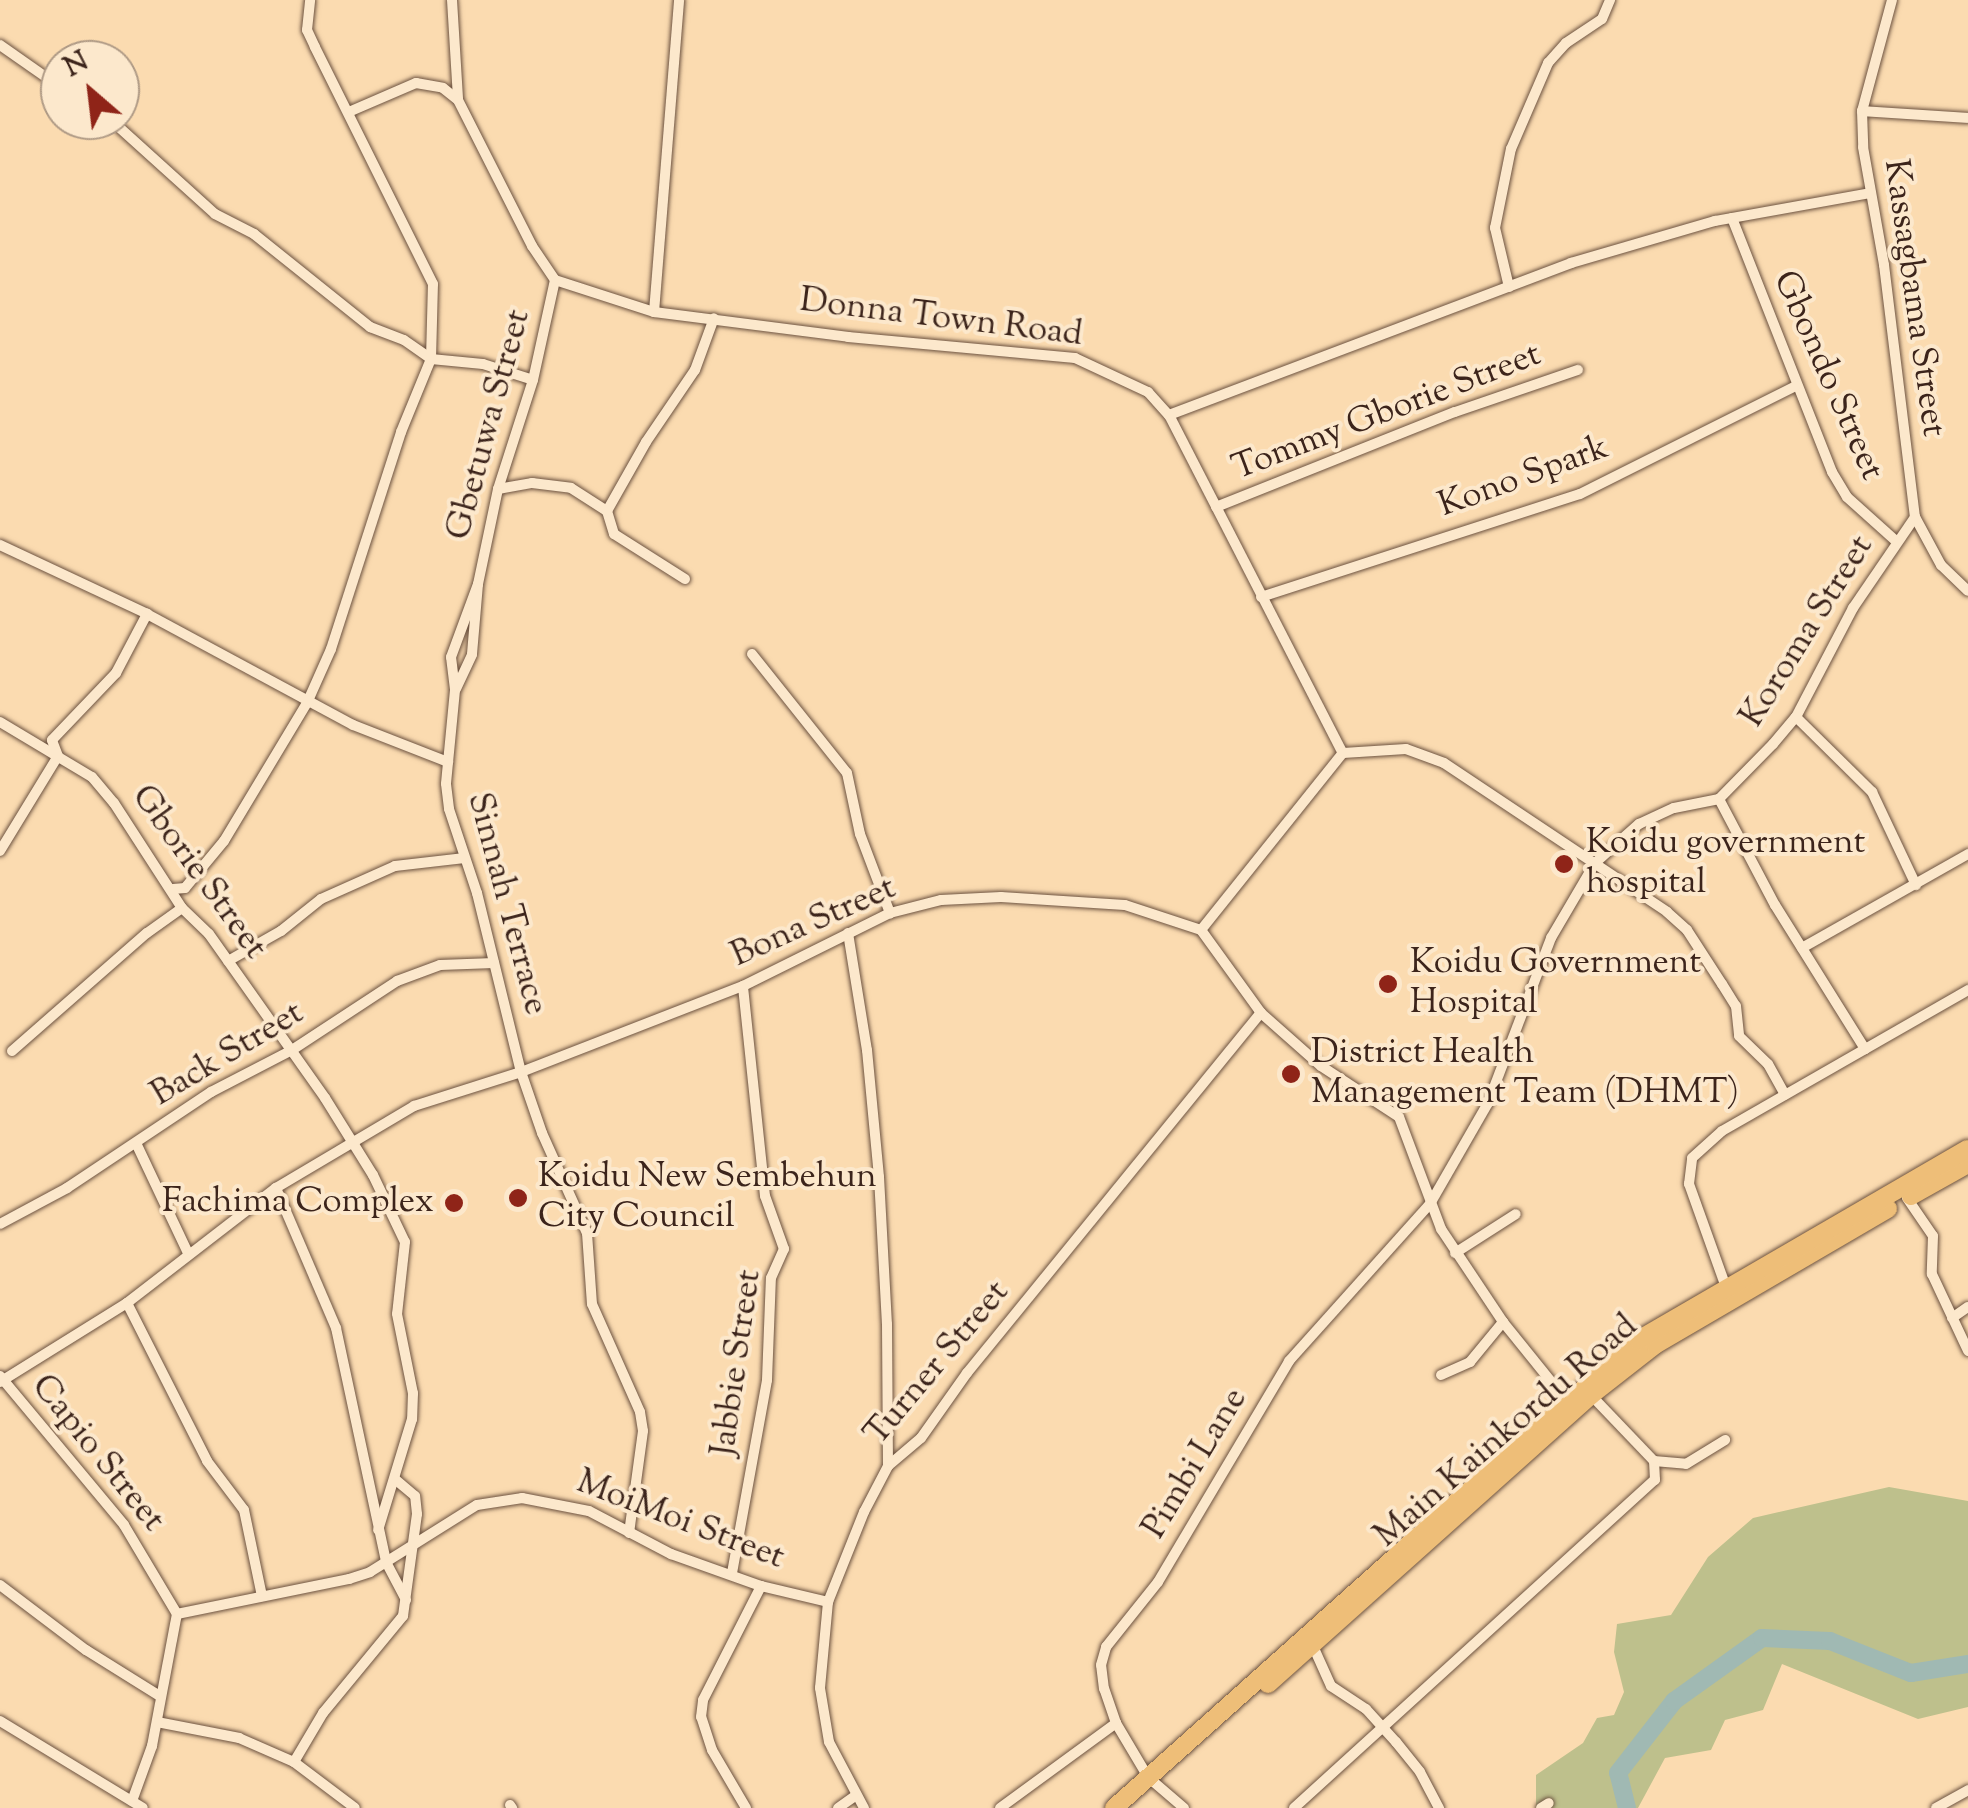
<!DOCTYPE html>
<html>
<head>
<meta charset="utf-8">
<style>
  body { margin:0 }
  #map { position:relative; width:1968px; height:1808px; overflow:hidden; background:#fbdbb0; font-family:"Sorts Mill Goudy",serif }
  div>[style] { position:absolute }
  [style*='--x'] { left:calc(var(--x)*1px); top:calc(var(--y)*1px); width:calc(var(--w)*1px); rotate:calc(var(--a)*1deg) }
  .green>* { inset:0; background:#bec08c }
  .river>* { height:18px; margin:-9px; padding:0 9px; transform-origin:9px; border-radius:9px; background:#a0b9b3 }
  .roads { filter:drop-shadow(0 0 2px #6c5240) drop-shadow(0 0 2px #6c5240) }
  .minor>* { height:10px; margin:-5px; padding:0 5px; transform-origin:5px; border-radius:5px; background:#fce8cc }
  .primary>* { height:18px; margin:-9px; padding:0 9px; transform-origin:9px; border-radius:9px; background:#eebe78 }
  .dots>* { width:28px; height:28px; translate:-50% -50%; box-sizing:border-box; border:5px solid #fce8cc; border-radius:50% }
  span { translate:-50% -50%; white-space:nowrap; text-align:center; line-height:1.15; -webkit-text-stroke:8px #fce8cc; paint-order:stroke }
  .street-label { font-size:35px; color:#3c241b }
  .poi-label { font-size:35px; color:#3c241b }
  .left { translate:0 -50%; text-align:left }
  .right { translate:-100% -50%; text-align:right }
  .north { position:absolute; left:40px; top:40px; width:100px; height:100px; box-sizing:border-box; background:#fce8cc; border:2px solid #af9a85; border-radius:50%; rotate:332deg; font-size:28px; font-weight:700; line-height:40px; text-align:center; color:#3c241b }
  .north::after { content:''; display:block; margin:auto; width:35px; height:45px; background:#8f2418; clip-path:polygon(50% 0,100% 100%,50% 72%,0 100%) }
</style>
</head>
<body>
<div id="map">
  <div class="green">
    <div style="clip-path:polygon(1889px 1487px,1968px 1501px,1968px 1707px,1918px 1719px,1782px 1664px,1763px 1710px,1725px 1720px,1711px 1750px,1665px 1758px,1638px 1808px,1536px 1808px,1536px 1775px,1583px 1743px,1597px 1718px,1614px 1715px,1624px 1692px,1614px 1652px,1617px 1624px,1671px 1615px,1708px 1557px,1753px 1518px)"></div>
  </div>
  <div class="river">
    <div style="--x:1627;--y:1808;--w:36;--a:-104"></div>
    <div style="--x:1618;--y:1773;--w:91;--a:-52.1"></div>
    <div style="--x:1674;--y:1701;--w:108;--a:-35.6"></div>
    <div style="--x:1762;--y:1638;--w:68;--a:2.5"></div>
    <div style="--x:1830;--y:1641;--w:87;--a:21.6"></div>
    <div style="--x:1911;--y:1673;--w:58;--a:-9"></div>
  </div>
  <div class="roads">
    <div class="minor">
      <div style="--x:452;--y:0;--w:99;--a:86.5"></div>
      <div style="--x:1892;--y:0;--w:115;--a:105.1"></div>
      <div style="--x:1862;--y:111;--w:36;--a:88"></div>
      <div style="--x:1863;--y:147;--w:120;--a:79.9"></div>
      <div style="--x:1884;--y:265;--w:254;--a:83"></div>
      <div style="--x:1915;--y:517;--w:55;--a:61.6"></div>
      <div style="--x:1941;--y:565;--w:37;--a:44"></div>
      <div style="--x:0;--y:45;--w:73;--a:35"></div>
      <div style="--x:351;--y:111;--w:71;--a:-23.3"></div>
      <div style="--x:416;--y:83;--w:27;--a:10"></div>
      <div style="--x:443;--y:88;--w:19;--a:39"></div>
      <div style="--x:458;--y:100;--w:164;--a:63.1"></div>
      <div style="--x:532;--y:246;--w:41;--a:55.9"></div>
      <div style="--x:1862;--y:111;--w:106;--a:3.8"></div>
      <div style="--x:111;--y:120;--w:140;--a:42.1"></div>
      <div style="--x:215;--y:214;--w:44;--a:27.1"></div>
      <div style="--x:254;--y:234;--w:149;--a:38.7"></div>
      <div style="--x:370;--y:327;--w:36;--a:21"></div>
      <div style="--x:404;--y:340;--w:33;--a:35"></div>
      <div style="--x:431;--y:359;--w:52;--a:5.5"></div>
      <div style="--x:483;--y:364;--w:52;--a:17.7"></div>
      <div style="--x:1732;--y:218;--w:273;--a:68.5"></div>
      <div style="--x:1832;--y:472;--w:29;--a:59"></div>
      <div style="--x:1847;--y:497;--w:66;--a:41.9"></div>
      <div style="--x:555;--y:280;--w:104;--a:17.9"></div>
      <div style="--x:654;--y:312;--w:196;--a:7.3"></div>
      <div style="--x:848;--y:337;--w:228;--a:5.3"></div>
      <div style="--x:1075;--y:358;--w:81;--a:25"></div>
      <div style="--x:1148;--y:392;--w:31;--a:48"></div>
      <div style="--x:1169;--y:415;--w:380;--a:62.8"></div>
      <div style="--x:1509;--y:287;--w:61;--a:-103.3"></div>
      <div style="--x:1495;--y:228;--w:81;--a:-78.6"></div>
      <div style="--x:1511;--y:149;--w:94;--a:-66.7"></div>
      <div style="--x:1548;--y:63;--w:27;--a:-48"></div>
      <div style="--x:1566;--y:43;--w:43;--a:-33.7"></div>
      <div style="--x:1602;--y:19;--w:21;--a:-67"></div>
      <div style="--x:654;--y:312;--w:313;--a:-85.4"></div>
      <div style="--x:1169;--y:415;--w:430;--a:-20.7"></div>
      <div style="--x:1571;--y:263;--w:150;--a:-16.3"></div>
      <div style="--x:1715;--y:221;--w:158;--a:-10.2"></div>
      <div style="--x:498;--y:489;--w:35;--a:-10"></div>
      <div style="--x:532;--y:483;--w:39;--a:7"></div>
      <div style="--x:571;--y:488;--w:43;--a:32.6"></div>
      <div style="--x:1216;--y:507;--w:257;--a:-21.7"></div>
      <div style="--x:1455;--y:412;--w:130;--a:-18.9"></div>
      <div style="--x:0;--y:545;--w:162;--a:25.1"></div>
      <div style="--x:147;--y:614;--w:234;--a:28.3"></div>
      <div style="--x:353;--y:725;--w:102;--a:21.3"></div>
      <div style="--x:685;--y:579;--w:84;--a:-147.6"></div>
      <div style="--x:614;--y:534;--w:24;--a:-107"></div>
      <div style="--x:607;--y:511;--w:79;--a:-60.5"></div>
      <div style="--x:646;--y:442;--w:87;--a:-55.8"></div>
      <div style="--x:695;--y:370;--w:55;--a:-69.9"></div>
      <div style="--x:478;--y:584;--w:78;--a:110.3"></div>
      <div style="--x:451;--y:657;--w:33;--a:83"></div>
      <div style="--x:455;--y:690;--w:94;--a:95.5"></div>
      <div style="--x:446;--y:784;--w:25;--a:83"></div>
      <div style="--x:449;--y:809;--w:89;--a:71.6"></div>
      <div style="--x:477;--y:893;--w:184;--a:76.2"></div>
      <div style="--x:521;--y:1072;--w:65;--a:71"></div>
      <div style="--x:542;--y:1133;--w:110;--a:65.8"></div>
      <div style="--x:587;--y:1233;--w:71;--a:86"></div>
      <div style="--x:592;--y:1304;--w:118;--a:66"></div>
      <div style="--x:640;--y:1412;--w:19;--a:81"></div>
      <div style="--x:643;--y:1431;--w:103;--a:97.8"></div>
      <div style="--x:1261;--y:597;--w:335;--a:-17.9"></div>
      <div style="--x:1580;--y:494;--w:241;--a:-26.6"></div>
      <div style="--x:752;--y:654;--w:152;--a:51.4"></div>
      <div style="--x:847;--y:773;--w:62;--a:78"></div>
      <div style="--x:860;--y:834;--w:85;--a:69.2"></div>
      <div style="--x:456;--y:689;--w:38;--a:-65"></div>
      <div style="--x:472;--y:654;--w:70;--a:-85.1"></div>
      <div style="--x:478;--y:584;--w:97;--a:-78.1"></div>
      <div style="--x:498;--y:489;--w:114;--a:-72.2"></div>
      <div style="--x:533;--y:380;--w:102;--a:-77.6"></div>
      <div style="--x:1796;--y:717;--w:107;--a:44.6"></div>
      <div style="--x:1872;--y:792;--w:103;--a:64.7"></div>
      <div style="--x:0;--y:722;--w:107;--a:30.9"></div>
      <div style="--x:92;--y:777;--w:34;--a:50"></div>
      <div style="--x:114;--y:803;--w:125;--a:57.1"></div>
      <div style="--x:182;--y:908;--w:37;--a:44"></div>
      <div style="--x:209;--y:934;--w:201;--a:54.7"></div>
      <div style="--x:325;--y:1098;--w:91;--a:58.1"></div>
      <div style="--x:373;--y:1175;--w:74;--a:64.5"></div>
      <div style="--x:405;--y:1242;--w:72;--a:96.3"></div>
      <div style="--x:397;--y:1314;--w:81;--a:78.6"></div>
      <div style="--x:413;--y:1393;--w:26;--a:92"></div>
      <div style="--x:412;--y:1419;--w:116;--a:107"></div>
      <div style="--x:1343;--y:753;--w:63;--a:-3.6"></div>
      <div style="--x:1406;--y:749;--w:40;--a:20.2"></div>
      <div style="--x:1444;--y:763;--w:268;--a:33.7"></div>
      <div style="--x:1667;--y:912;--w:27;--a:42"></div>
      <div style="--x:1687;--y:930;--w:64;--a:57.1"></div>
      <div style="--x:1722;--y:984;--w:26;--a:58"></div>
      <div style="--x:1736;--y:1006;--w:30;--a:84"></div>
      <div style="--x:1739;--y:1036;--w:40;--a:44"></div>
      <div style="--x:1768;--y:1064;--w:35;--a:61"></div>
      <div style="--x:1719;--y:799;--w:120;--a:62.2"></div>
      <div style="--x:1775;--y:905;--w:170;--a:58"></div>
      <div style="--x:0;--y:851;--w:111;--a:-58.6"></div>
      <div style="--x:58;--y:756;--w:17;--a:-111"></div>
      <div style="--x:52;--y:740;--w:93;--a:-46.3"></div>
      <div style="--x:116;--y:673;--w:67;--a:-62.3"></div>
      <div style="--x:173;--y:889;--w:12;--a:-5"></div>
      <div style="--x:185;--y:888;--w:61;--a:-50.3"></div>
      <div style="--x:224;--y:841;--w:161;--a:-59"></div>
      <div style="--x:307;--y:703;--w:59;--a:-66"></div>
      <div style="--x:331;--y:649;--w:228;--a:-72.1"></div>
      <div style="--x:401;--y:432;--w:79;--a:-67.7"></div>
      <div style="--x:431;--y:359;--w:75;--a:-88.5"></div>
      <div style="--x:433;--y:284;--w:265;--a:-116.5"></div>
      <div style="--x:315;--y:47;--w:19;--a:-115"></div>
      <div style="--x:307;--y:30;--w:30;--a:-84"></div>
      <div style="--x:1201;--y:930;--w:227;--a:-51.3"></div>
      <div style="--x:848;--y:933;--w:119;--a:80.8"></div>
      <div style="--x:867;--y:1050;--w:128;--a:84.6"></div>
      <div style="--x:879;--y:1177;--w:147;--a:86.9"></div>
      <div style="--x:887;--y:1324;--w:142;--a:89.6"></div>
      <div style="--x:1802;--y:948;--w:191;--a:-29.5"></div>
      <div style="--x:228;--y:961;--w:61;--a:-29.5"></div>
      <div style="--x:281;--y:931;--w:51;--a:-38.7"></div>
      <div style="--x:321;--y:899;--w:81;--a:-24"></div>
      <div style="--x:395;--y:866;--w:70;--a:-6.5"></div>
      <div style="--x:12;--y:1051;--w:179;--a:-41.2"></div>
      <div style="--x:147;--y:933;--w:43;--a:-35.5"></div>
      <div style="--x:136;--y:1143;--w:122;--a:64.7"></div>
      <div style="--x:276;--y:1188;--w:152;--a:66.8"></div>
      <div style="--x:336;--y:1328;--w:239;--a:77.9"></div>
      <div style="--x:386;--y:1562;--w:43;--a:62.2"></div>
      <div style="--x:1907;--y:1198;--w:46;--a:55.6"></div>
      <div style="--x:1933;--y:1236;--w:38;--a:92"></div>
      <div style="--x:1932;--y:1274;--w:85;--a:64.9"></div>
      <div style="--x:0;--y:1224;--w:76;--a:-28.2"></div>
      <div style="--x:67;--y:1188;--w:173;--a:-33.7"></div>
      <div style="--x:211;--y:1092;--w:91;--a:-27.4"></div>
      <div style="--x:292;--y:1050;--w:126;--a:-33.3"></div>
      <div style="--x:397;--y:981;--w:46;--a:-20.4"></div>
      <div style="--x:440;--y:965;--w:54;--a:-2.1"></div>
      <div style="--x:1455;--y:1253;--w:72;--a:-32.6"></div>
      <div style="--x:1727;--y:1290;--w:113;--a:-109.7"></div>
      <div style="--x:1689;--y:1184;--w:26;--a:-83"></div>
      <div style="--x:1692;--y:1158;--w:40;--a:-42"></div>
      <div style="--x:1722;--y:1131;--w:284;--a:-29.8"></div>
      <div style="--x:127;--y:1303;--w:177;--a:63.1"></div>
      <div style="--x:207;--y:1461;--w:61;--a:52.9"></div>
      <div style="--x:244;--y:1510;--w:88;--a:78.2"></div>
      <div style="--x:1952;--y:1318;--w:19;--a:-35"></div>
      <div style="--x:1441;--y:1375;--w:32;--a:-24"></div>
      <div style="--x:1470;--y:1362;--w:52;--a:-50.5"></div>
      <div style="--x:0;--y:1376;--w:194;--a:50.2"></div>
      <div style="--x:124;--y:1525;--w:104;--a:59.2"></div>
      <div style="--x:0;--y:1382;--w:150;--a:-31.9"></div>
      <div style="--x:127;--y:1303;--w:188;--a:-37.7"></div>
      <div style="--x:276;--y:1188;--w:161;--a:-30.7"></div>
      <div style="--x:414;--y:1106;--w:112;--a:-17.6"></div>
      <div style="--x:521;--y:1072;--w:238;--a:-21.2"></div>
      <div style="--x:743;--y:986;--w:164;--a:-26.4"></div>
      <div style="--x:890;--y:913;--w:53;--a:-14.3"></div>
      <div style="--x:941;--y:900;--w:60;--a:-2.9"></div>
      <div style="--x:1001;--y:897;--w:124;--a:3.7"></div>
      <div style="--x:1125;--y:905;--w:80;--a:18.2"></div>
      <div style="--x:1201;--y:930;--w:102;--a:54.1"></div>
      <div style="--x:1261;--y:1013;--w:80;--a:41.5"></div>
      <div style="--x:1321;--y:1066;--w:93;--a:33.2"></div>
      <div style="--x:1399;--y:1117;--w:120;--a:69.4"></div>
      <div style="--x:1441;--y:1229;--w:112;--a:56.3"></div>
      <div style="--x:1503;--y:1322;--w:107;--a:51.1"></div>
      <div style="--x:1654;--y:1461;--w:32;--a:5"></div>
      <div style="--x:1686;--y:1464;--w:46;--a:-31.6"></div>
      <div style="--x:732;--y:1573;--w:196;--a:-79.7"></div>
      <div style="--x:767;--y:1380;--w:102;--a:-87.8"></div>
      <div style="--x:771;--y:1278;--w:32;--a:-66"></div>
      <div style="--x:784;--y:1249;--w:56;--a:-109.7"></div>
      <div style="--x:765;--y:1196;--w:211;--a:-96"></div>
      <div style="--x:0;--y:1585;--w:108;--a:37.1"></div>
      <div style="--x:86;--y:1650;--w:85;--a:32"></div>
      <div style="--x:177;--y:1614;--w:176;--a:-11.5"></div>
      <div style="--x:349;--y:1579;--w:22;--a:-18"></div>
      <div style="--x:370;--y:1572;--w:126;--a:-32.1"></div>
      <div style="--x:477;--y:1505;--w:46;--a:-8.8"></div>
      <div style="--x:522;--y:1498;--w:68;--a:11"></div>
      <div style="--x:589;--y:1511;--w:93;--a:27.7"></div>
      <div style="--x:671;--y:1554;--w:96;--a:19.6"></div>
      <div style="--x:761;--y:1586;--w:69;--a:13.4"></div>
      <div style="--x:1313;--y:1646;--w:44;--a:65.8"></div>
      <div style="--x:1331;--y:1686;--w:42;--a:33.3"></div>
      <div style="--x:1366;--y:1709;--w:45;--a:47.7"></div>
      <div style="--x:1396;--y:1742;--w:38;--a:51"></div>
      <div style="--x:1420;--y:1772;--w:41;--a:62.2"></div>
      <div style="--x:0;--y:1721;--w:167;--a:31.3"></div>
      <div style="--x:157;--y:1722;--w:84;--a:11"></div>
      <div style="--x:239;--y:1738;--w:60;--a:23.6"></div>
      <div style="--x:294;--y:1762;--w:76;--a:37"></div>
      <div style="--x:294;--y:1762;--w:57;--a:-59.4"></div>
      <div style="--x:323;--y:1713;--w:126;--a:-50.5"></div>
      <div style="--x:403;--y:1616;--w:103;--a:-82.2"></div>
      <div style="--x:417;--y:1514;--w:18;--a:-96"></div>
      <div style="--x:415;--y:1496;--w:25;--a:-140"></div>
      <div style="--x:132;--y:1801;--w:59;--a:-70"></div>
      <div style="--x:152;--y:1746;--w:134;--a:-79.3"></div>
      <div style="--x:510;--y:1805;--w:4;--a:56"></div>
      <div style="--x:746;--y:1808;--w:67;--a:-120.4"></div>
      <div style="--x:712;--y:1750;--w:35;--a:-108"></div>
      <div style="--x:701;--y:1717;--w:17;--a:-83"></div>
      <div style="--x:703;--y:1700;--w:128;--a:-63"></div>
      <div style="--x:838;--y:1808;--w:21;--a:-35"></div>
      <div style="--x:864;--y:1808;--w:75;--a:-117.9"></div>
      <div style="--x:829;--y:1742;--w:55;--a:-99.5"></div>
      <div style="--x:820;--y:1688;--w:86;--a:-84.7"></div>
      <div style="--x:828;--y:1602;--w:97;--a:-68.2"></div>
      <div style="--x:864;--y:1512;--w:52;--a:-62.4"></div>
      <div style="--x:888;--y:1466;--w:43;--a:-40.3"></div>
      <div style="--x:921;--y:1438;--w:80;--a:-54.7"></div>
      <div style="--x:967;--y:1373;--w:465;--a:-50.8"></div>
      <div style="--x:1000;--y:1808;--w:144;--a:-36.2"></div>
      <div style="--x:1184;--y:1808;--w:48;--a:-139.3"></div>
      <div style="--x:1148;--y:1777;--w:63;--a:-120.7"></div>
      <div style="--x:1116;--y:1723;--w:36;--a:-109"></div>
      <div style="--x:1104;--y:1689;--w:24;--a:-97"></div>
      <div style="--x:1101;--y:1665;--w:19;--a:-74"></div>
      <div style="--x:1106;--y:1647;--w:83;--a:-51.3"></div>
      <div style="--x:1158;--y:1582;--w:257;--a:-59.3"></div>
      <div style="--x:1289;--y:1361;--w:211;--a:-48.1"></div>
      <div style="--x:1430;--y:1204;--w:116;--a:-60.1"></div>
      <div style="--x:1488;--y:1103;--w:177;--a:-69.1"></div>
      <div style="--x:1551;--y:938;--w:87;--a:-59.6"></div>
      <div style="--x:1595;--y:863;--w:59;--a:-41.6"></div>
      <div style="--x:1639;--y:824;--w:38;--a:-25"></div>
      <div style="--x:1674;--y:808;--w:46;--a:-11.3"></div>
      <div style="--x:1719;--y:799;--w:77;--a:-45.5"></div>
      <div style="--x:1773;--y:744;--w:35;--a:-50"></div>
      <div style="--x:1796;--y:717;--w:123;--a:-62.4"></div>
      <div style="--x:1853;--y:608;--w:110;--a:-55.7"></div>
      <div style="--x:1294;--y:1808;--w:488;--a:-42.3"></div>
      <div style="--x:1655;--y:1480;--w:19;--a:-93"></div>
      <div style="--x:1654;--y:1461;--w:91;--a:-133.7"></div>
      <div style="--x:1541;--y:1808;--w:9;--a:-32"></div>
      <div style="--x:1936;--y:1808;--w:37;--a:-29"></div>
    </div>
    <div class="primary">
      <div style="--x:1911;--y:1196;--w:65;--a:-29.3"></div>
      <div style="--x:1268;--y:1684;--w:433;--a:-41.8"></div>
      <div style="--x:1591;--y:1395;--w:81;--a:-38"></div>
      <div style="--x:1655;--y:1345;--w:270;--a:-30.3"></div>
      <div style="--x:1114;--y:1808;--w:703;--a:-41.77"></div>
      <div style="--x:1638;--y:1340;--w:381;--a:-30.1"></div>
    </div>
  </div>
  <div class="dots">
    <div style="left:1564px;top:864px;background:#8f2418"></div>
    <div style="left:1388px;top:984px;background:#8f2418"></div>
    <div style="left:1291px;top:1074px;background:#8f2418"></div>
    <div style="left:518px;top:1198px;background:#8f2418"></div>
    <div style="left:454px;top:1203px;background:#8f2418"></div>
  </div>
  <div class="street-label">
    <span style="left:1913px;top:298px;rotate:82deg">Kassagbama Street</span>
    <span style="left:941px;top:319px;rotate:7deg">Donna Town Road</span>
    <span style="left:1827px;top:376px;rotate:66deg">Gbondo Street</span>
    <span style="left:1387px;top:413px;rotate:-21deg">Tommy Gborie Street</span>
    <span style="left:490px;top:425px;rotate:-75deg">Gbetuwa Street</span>
    <span style="left:1524px;top:478px;rotate:-20deg">Kono Spark</span>
    <span style="left:1808px;top:632px;rotate:-58deg">Koroma Street</span>
    <span style="left:198px;top:873px;rotate:54deg">Gborie Street</span>
    <span style="left:506px;top:904px;rotate:75deg">Sinnah Terrace</span>
    <span style="left:814px;top:923px;rotate:-24deg">Bona Street</span>
    <span style="left:228px;top:1055px;rotate:-31deg">Back Street</span>
    <span style="left:738px;top:1363px;rotate:-82deg">Jabbie Street</span>
    <span style="left:938px;top:1364px;rotate:-50deg">Turner Street</span>
    <span style="left:1507px;top:1432px;rotate:-41deg">Main Kainkordu Road</span>
    <span style="left:97px;top:1454px;rotate:51deg">Capio Street</span>
    <span style="left:1196px;top:1464px;rotate:-59deg">Pimbi Lane</span>
    <span style="left:680px;top:1521px;rotate:21deg">MoiMoi Street</span>
  </div>
  <div class="poi-label">
    <span class="left" style="left:1586px;top:864px">Koidu government<br>hospital</span>
    <span class="left" style="left:1410px;top:984px">Koidu Government<br>Hospital</span>
    <span class="left" style="left:1311px;top:1074px">District Health<br>Management Team (DHMT)</span>
    <span class="left" style="left:538px;top:1198px">Koidu New Sembehun<br>City Council</span>
    <span class="right" style="left:434px;top:1203px">Fachima Complex</span>
  </div>
  <div class="north">N</div>
</div>
</body>
</html>
